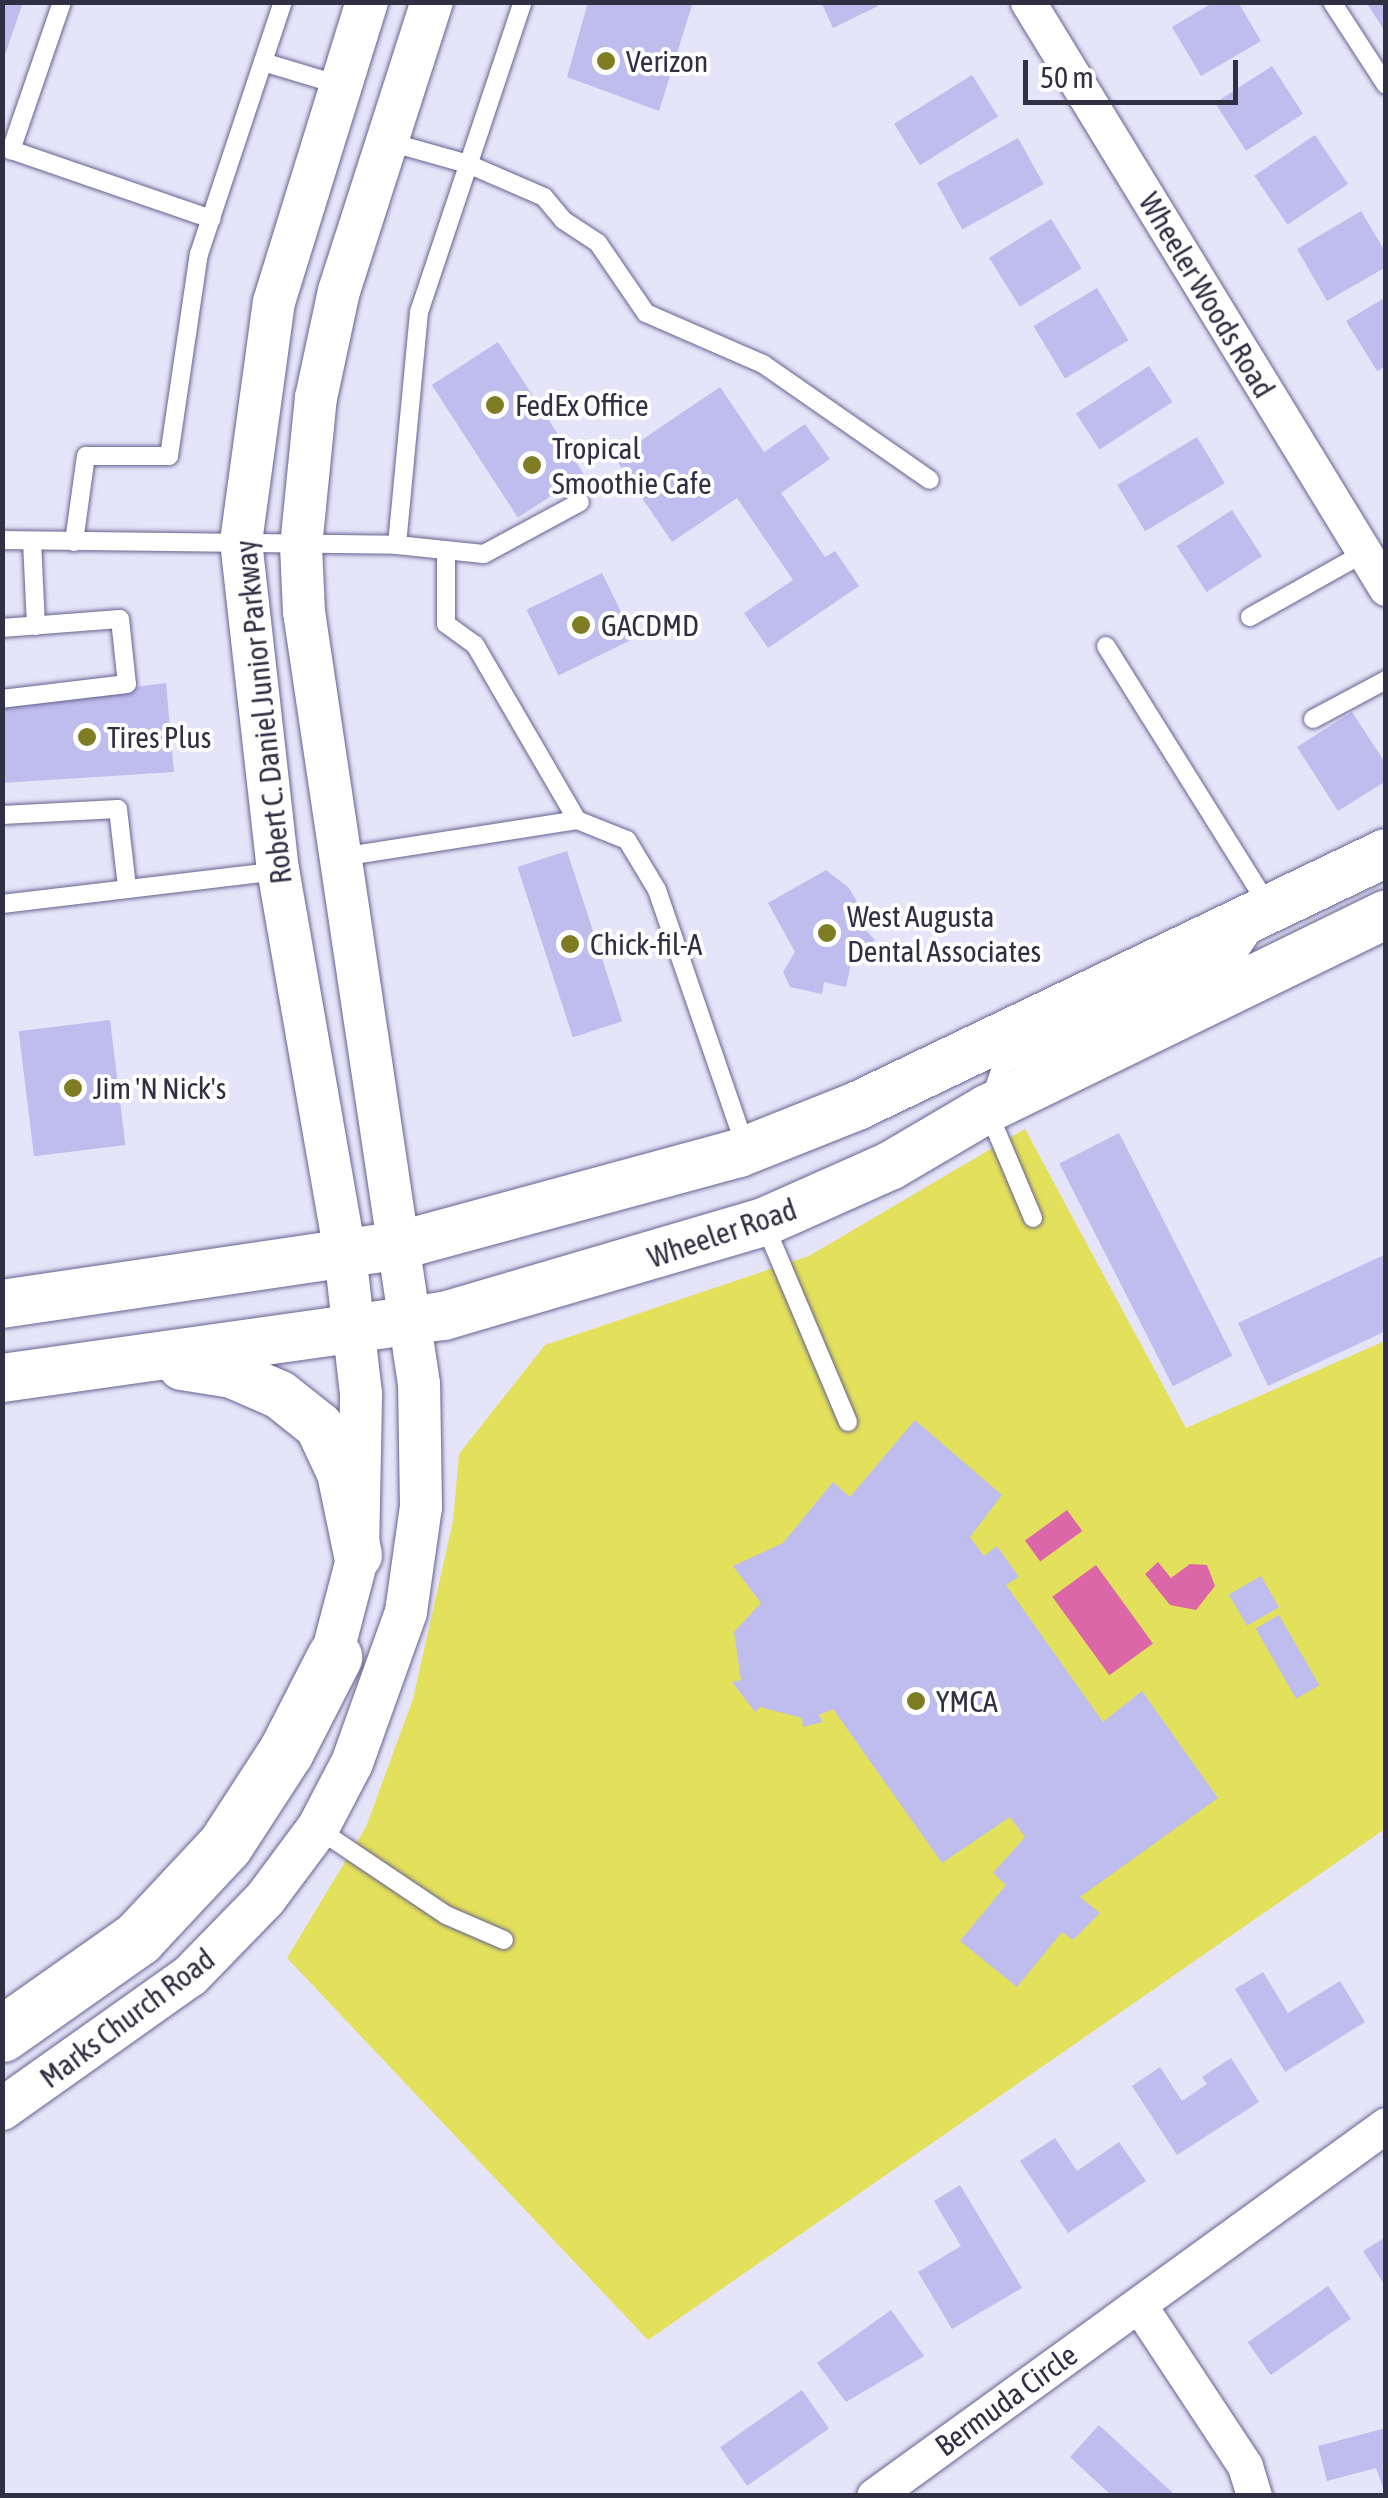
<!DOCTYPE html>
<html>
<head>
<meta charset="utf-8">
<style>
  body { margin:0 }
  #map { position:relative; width:1388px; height:2498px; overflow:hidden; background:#e5e4f9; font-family:"Asap Condensed",sans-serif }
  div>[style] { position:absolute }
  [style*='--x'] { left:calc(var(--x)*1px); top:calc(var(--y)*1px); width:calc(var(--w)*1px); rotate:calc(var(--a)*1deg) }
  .green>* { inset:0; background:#e3e15b }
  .water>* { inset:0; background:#dc67a8; transform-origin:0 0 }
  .building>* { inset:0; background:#bfbcee; transform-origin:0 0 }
  .roads { filter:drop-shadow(0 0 2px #67628f) drop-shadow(0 0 2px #67628f) }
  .service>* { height:18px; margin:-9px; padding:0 9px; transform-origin:9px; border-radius:9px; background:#fff }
  .minor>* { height:35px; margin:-17.5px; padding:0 17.5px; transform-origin:17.5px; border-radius:17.5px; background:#fff }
  .tertiary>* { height:42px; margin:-21px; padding:0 21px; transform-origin:21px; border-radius:21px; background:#fff }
  .secondary>* { height:48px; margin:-24px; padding:0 24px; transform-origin:24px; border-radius:24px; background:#fff }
  .motorway>* { height:55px; margin:-27.5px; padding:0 27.5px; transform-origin:27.5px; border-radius:27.5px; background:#fff }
  .dots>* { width:28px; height:28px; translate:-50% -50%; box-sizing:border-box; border:5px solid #fff; border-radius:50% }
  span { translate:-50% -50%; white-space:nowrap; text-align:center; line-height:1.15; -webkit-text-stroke:8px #fff; paint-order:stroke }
  .poi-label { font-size:30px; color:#312f43 }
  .left { translate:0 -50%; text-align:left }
  .street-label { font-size:30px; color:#312f43 }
  .frame { position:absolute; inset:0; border:5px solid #312f43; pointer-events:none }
  .scale { position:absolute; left:1023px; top:60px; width:215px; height:45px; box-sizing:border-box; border:5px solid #312f43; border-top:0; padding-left:12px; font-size:30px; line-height:35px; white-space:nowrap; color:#312f43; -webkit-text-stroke:8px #fff; paint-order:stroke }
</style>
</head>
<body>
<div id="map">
  <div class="green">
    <div style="clip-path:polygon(1025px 1129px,1186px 1428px,1385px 1341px,1385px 1829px,648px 2340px,287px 1958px,366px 1827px,413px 1699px,453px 1521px,459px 1454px,545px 1345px,809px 1256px)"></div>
  </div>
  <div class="water">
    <div style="left:1067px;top:1510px;width:26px;height:52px;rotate:54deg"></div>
    <div style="clip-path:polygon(1158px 1562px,1171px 1578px,1190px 1564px,1207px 1565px,1215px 1586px,1196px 1610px,1170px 1605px,1145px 1574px)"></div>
    <div style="left:1096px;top:1565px;width:97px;height:54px;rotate:54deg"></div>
  </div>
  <div class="building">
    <div style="clip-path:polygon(2px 2px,23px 2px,3px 61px,2px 61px)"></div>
    <div style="clip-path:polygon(588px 2px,693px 2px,659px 111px,567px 77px)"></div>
    <div style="clip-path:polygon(821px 2px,876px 2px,878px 6px,833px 28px)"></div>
    <div style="clip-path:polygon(1214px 2px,1238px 2px,1261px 41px,1201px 76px,1172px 27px)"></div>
    <div style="clip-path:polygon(1366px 2px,1386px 2px,1386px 33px)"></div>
    <div style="left:1272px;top:66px;width:57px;height:68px;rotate:57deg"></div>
    <div style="left:972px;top:75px;width:49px;height:92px;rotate:58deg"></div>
    <div style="left:1315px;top:135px;width:59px;height:73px;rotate:56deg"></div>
    <div style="left:1018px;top:138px;width:53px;height:93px;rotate:61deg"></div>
    <div style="clip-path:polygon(1361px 211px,1386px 253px,1386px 267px,1327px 301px,1297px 249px)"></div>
    <div style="left:1051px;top:219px;width:58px;height:73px;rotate:58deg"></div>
    <div style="left:1097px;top:288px;width:61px;height:74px;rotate:59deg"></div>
    <div style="clip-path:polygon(1386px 297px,1386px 366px,1377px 371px,1346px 321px)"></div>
    <div style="left:498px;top:342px;width:158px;height:79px;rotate:57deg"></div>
    <div style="left:1149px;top:366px;width:43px;height:87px;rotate:57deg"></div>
    <div style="clip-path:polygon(720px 387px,764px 452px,805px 424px,830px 459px,781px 493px,825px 557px,835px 551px,859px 586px,768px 648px,744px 613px,793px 580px,737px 498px,672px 542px,615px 458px)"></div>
    <div style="left:1197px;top:437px;width:54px;height:93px;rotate:59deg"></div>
    <div style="left:1232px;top:510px;width:55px;height:66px;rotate:57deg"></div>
    <div style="left:602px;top:573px;width:73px;height:84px;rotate:64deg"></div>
    <div style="clip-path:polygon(166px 683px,174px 772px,2px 783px,2px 704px)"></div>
    <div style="clip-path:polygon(1352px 712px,1386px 764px,1386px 781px,1338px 811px,1297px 747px)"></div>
    <div style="left:567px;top:851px;width:179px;height:52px;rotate:72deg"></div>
    <div style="clip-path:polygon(826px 870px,849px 888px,866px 917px,862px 926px,875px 940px,851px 963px,846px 987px,824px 982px,822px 994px,790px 987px,783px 972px,795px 952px,768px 903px)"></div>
    <div style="left:110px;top:1020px;width:126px;height:92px;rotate:83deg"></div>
    <div style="left:1119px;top:1133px;width:250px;height:67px;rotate:63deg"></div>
    <div style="clip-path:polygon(1386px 1254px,1386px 1331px,1268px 1386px,1238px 1323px)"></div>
    <div style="clip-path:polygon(915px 1420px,1002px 1495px,970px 1537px,984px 1556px,997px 1546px,1019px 1577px,1006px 1585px,1103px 1722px,1142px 1691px,1218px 1798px,1080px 1897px,1100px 1913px,1073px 1940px,1062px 1932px,1017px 1987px,960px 1941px,1006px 1885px,993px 1873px,1025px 1837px,1010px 1817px,942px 1863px,833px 1709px,819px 1715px,823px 1722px,803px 1727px,802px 1718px,760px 1707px,755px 1712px,732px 1682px,741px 1680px,734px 1632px,761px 1603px,733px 1566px,783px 1543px,833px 1482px,850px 1497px)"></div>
    <div style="left:1261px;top:1576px;width:36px;height:37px;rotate:60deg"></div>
    <div style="left:1279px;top:1615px;width:81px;height:27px;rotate:60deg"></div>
    <div style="clip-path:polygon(1263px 1972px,1288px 2013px,1340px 1981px,1365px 2022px,1285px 2072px,1235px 1989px)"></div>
    <div style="clip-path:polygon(1231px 2058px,1259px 2102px,1177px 2155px,1132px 2086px,1160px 2067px,1182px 2101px,1207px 2084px,1202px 2077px)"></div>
    <div style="clip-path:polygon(1055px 2138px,1077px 2171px,1119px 2142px,1146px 2181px,1068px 2233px,1020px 2161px)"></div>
    <div style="clip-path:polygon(960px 2185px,1022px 2288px,952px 2329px,918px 2272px,961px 2246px,934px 2201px)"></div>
    <div style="clip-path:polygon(1386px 2237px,1386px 2287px,1363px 2251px)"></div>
    <div style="left:1328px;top:2286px;width:40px;height:98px;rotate:55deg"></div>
    <div style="clip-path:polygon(891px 2310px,924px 2356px,846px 2402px,817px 2363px)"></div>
    <div style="left:802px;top:2390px;width:47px;height:100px;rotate:55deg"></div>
    <div style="clip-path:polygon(1099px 2425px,1176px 2496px,1112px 2496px,1070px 2457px)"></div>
    <div style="clip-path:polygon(1386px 2428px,1386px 2496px,1376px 2468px,1327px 2481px,1318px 2446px)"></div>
  </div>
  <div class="roads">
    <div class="service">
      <div style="--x:62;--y:2;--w:157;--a:109"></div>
      <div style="--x:11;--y:150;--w:212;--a:19"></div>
      <div style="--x:1332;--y:2;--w:99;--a:57"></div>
      <div style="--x:263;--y:62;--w:79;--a:16.8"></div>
      <div style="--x:386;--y:141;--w:85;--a:15.7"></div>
      <div style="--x:468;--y:164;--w:83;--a:23.5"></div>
      <div style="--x:544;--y:197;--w:30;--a:50"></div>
      <div style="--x:563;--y:220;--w:42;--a:33.3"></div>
      <div style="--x:598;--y:243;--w:85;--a:55.6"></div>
      <div style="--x:646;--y:313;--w:128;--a:23.6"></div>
      <div style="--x:763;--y:364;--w:203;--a:34.8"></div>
      <div style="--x:2;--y:540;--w:395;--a:0.7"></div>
      <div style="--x:397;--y:545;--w:87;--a:5.9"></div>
      <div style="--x:484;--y:554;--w:109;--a:-28.4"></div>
      <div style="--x:32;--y:541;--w:85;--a:87.3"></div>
      <div style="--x:74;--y:542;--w:87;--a:-82.1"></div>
      <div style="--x:86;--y:456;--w:83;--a:0"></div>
      <div style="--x:169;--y:456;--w:204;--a:-81.6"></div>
      <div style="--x:199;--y:254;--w:266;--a:-71.6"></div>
      <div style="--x:397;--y:545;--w:234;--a:-84.6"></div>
      <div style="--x:419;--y:312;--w:327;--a:-71.5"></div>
      <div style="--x:1250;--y:617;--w:131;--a:-29.3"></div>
      <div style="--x:2;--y:628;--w:118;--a:-4.4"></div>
      <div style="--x:120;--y:619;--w:65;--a:83.9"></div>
      <div style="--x:127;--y:684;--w:126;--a:173.2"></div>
      <div style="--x:1106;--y:646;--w:308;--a:58"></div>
      <div style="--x:1313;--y:719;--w:83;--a:-28.1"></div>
      <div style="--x:2;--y:815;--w:116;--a:-3"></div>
      <div style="--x:118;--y:809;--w:79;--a:83.4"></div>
      <div style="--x:577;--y:820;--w:54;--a:21.8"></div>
      <div style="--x:627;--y:840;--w:58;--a:59"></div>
      <div style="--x:657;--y:890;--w:273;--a:71"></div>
      <div style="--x:341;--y:857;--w:239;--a:-8.9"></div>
      <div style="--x:577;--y:820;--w:203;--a:-120.2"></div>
      <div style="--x:475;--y:645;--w:36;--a:-144"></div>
      <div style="--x:446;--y:624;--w:74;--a:-90"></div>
      <div style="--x:2;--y:904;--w:278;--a:-6.8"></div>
      <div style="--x:1033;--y:1218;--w:118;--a:-112.9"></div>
      <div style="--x:987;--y:1109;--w:46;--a:-71.2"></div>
      <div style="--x:1002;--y:1065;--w:255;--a:-24.4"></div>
      <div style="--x:1234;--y:960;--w:37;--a:-56"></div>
      <div style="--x:764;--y:1223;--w:216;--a:67.1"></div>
      <div style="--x:318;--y:1829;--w:154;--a:33.9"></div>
      <div style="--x:446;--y:1915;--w:63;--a:23.3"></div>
    </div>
    <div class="minor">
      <div style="--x:1028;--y:2;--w:687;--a:58.58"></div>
      <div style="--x:1139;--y:2305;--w:193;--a:56.6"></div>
      <div style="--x:1245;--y:2466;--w:31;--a:73"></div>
      <div style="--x:874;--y:2496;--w:632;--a:-35.93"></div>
    </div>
    <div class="tertiary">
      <div style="--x:324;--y:1685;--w:134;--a:-75.3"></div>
      <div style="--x:358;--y:1555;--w:161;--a:-88.9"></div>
      <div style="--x:361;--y:1394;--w:142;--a:-96.5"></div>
      <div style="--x:345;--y:1253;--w:388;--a:-99.9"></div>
      <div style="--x:278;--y:871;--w:331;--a:-96.4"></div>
      <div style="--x:241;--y:542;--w:242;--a:-82.2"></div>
      <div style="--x:274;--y:302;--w:314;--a:-72.8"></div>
      <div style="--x:2;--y:2109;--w:230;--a:-35.3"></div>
      <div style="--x:190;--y:1976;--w:107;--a:-45.8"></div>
      <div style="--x:265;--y:1899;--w:89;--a:-53.3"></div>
      <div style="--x:318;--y:1828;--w:73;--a:-62.4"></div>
      <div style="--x:352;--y:1763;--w:160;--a:-70.3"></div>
      <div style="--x:406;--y:1612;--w:106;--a:-81.9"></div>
      <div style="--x:421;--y:1507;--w:123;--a:-90.9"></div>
      <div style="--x:419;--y:1384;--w:781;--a:-98.47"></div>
      <div style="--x:304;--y:612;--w:65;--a:-92.6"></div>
      <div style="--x:301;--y:547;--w:150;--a:-84.3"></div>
      <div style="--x:316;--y:398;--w:109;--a:-77.9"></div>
      <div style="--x:339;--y:291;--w:304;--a:-72.2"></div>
    </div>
    <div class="secondary">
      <div style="--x:2;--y:1304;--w:399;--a:-8.4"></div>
      <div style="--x:397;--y:1246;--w:354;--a:-15.2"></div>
      <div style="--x:739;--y:1153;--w:127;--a:-21.7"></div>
      <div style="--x:857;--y:1106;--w:586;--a:-25.56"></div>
      <div style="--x:182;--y:1366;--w:51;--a:9.1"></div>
      <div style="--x:232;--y:1374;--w:52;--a:23.6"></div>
      <div style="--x:280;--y:1395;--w:50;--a:38.5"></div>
      <div style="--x:319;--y:1426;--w:52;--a:64.9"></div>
      <div style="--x:341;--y:1473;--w:84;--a:78.3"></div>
      <div style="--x:2;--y:1378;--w:446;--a:-8"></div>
      <div style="--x:444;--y:1316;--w:334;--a:-16.4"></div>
      <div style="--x:764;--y:1222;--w:138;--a:-24"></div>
      <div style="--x:890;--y:1166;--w:113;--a:-30.4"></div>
      <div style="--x:987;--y:1109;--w:444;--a:-26"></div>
    </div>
    <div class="motorway">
      <div style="--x:2;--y:2034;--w:166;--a:-35.2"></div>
      <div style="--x:138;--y:1938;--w:127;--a:-46.9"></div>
      <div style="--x:225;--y:1845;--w:112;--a:-57"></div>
      <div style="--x:286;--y:1751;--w:106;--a:-62.9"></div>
    </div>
  </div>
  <div class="dots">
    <div style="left:606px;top:61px;background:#7e7d24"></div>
    <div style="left:495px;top:405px;background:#7e7d24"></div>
    <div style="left:532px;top:465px;background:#7e7d24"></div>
    <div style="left:581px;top:625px;background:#7e7d24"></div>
    <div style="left:87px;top:737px;background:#7e7d24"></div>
    <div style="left:827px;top:933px;background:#7e7d24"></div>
    <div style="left:570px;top:944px;background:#7e7d24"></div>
    <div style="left:73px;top:1088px;background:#7e7d24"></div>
    <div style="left:916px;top:1701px;background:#7e7d24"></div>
  </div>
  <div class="poi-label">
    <span class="left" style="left:626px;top:61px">Verizon</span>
    <span class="left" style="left:515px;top:405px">FedEx Office</span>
    <span class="left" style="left:552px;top:465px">Tropical<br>Smoothie Cafe</span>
    <span class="left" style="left:601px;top:625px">GACDMD</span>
    <span class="left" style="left:107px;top:737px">Tires Plus</span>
    <span class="left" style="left:847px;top:933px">West Augusta<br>Dental Associates</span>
    <span class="left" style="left:590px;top:944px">Chick-fil-A</span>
    <span class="left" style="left:93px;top:1088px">Jim 'N Nick's</span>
    <span class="left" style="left:936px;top:1701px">YMCA</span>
  </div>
  <div class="street-label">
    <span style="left:1207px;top:295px;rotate:59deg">Wheeler Woods Road</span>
    <span style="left:263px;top:712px;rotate:-96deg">Robert C. Daniel Junior Parkway</span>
    <span style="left:722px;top:1233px;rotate:-19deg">Wheeler Road</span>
    <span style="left:127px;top:2018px;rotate:-37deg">Marks Church Road</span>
    <span style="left:1006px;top:2400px;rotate:-36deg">Bermuda Circle</span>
  </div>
  <div class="frame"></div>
  <div class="scale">50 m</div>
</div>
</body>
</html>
